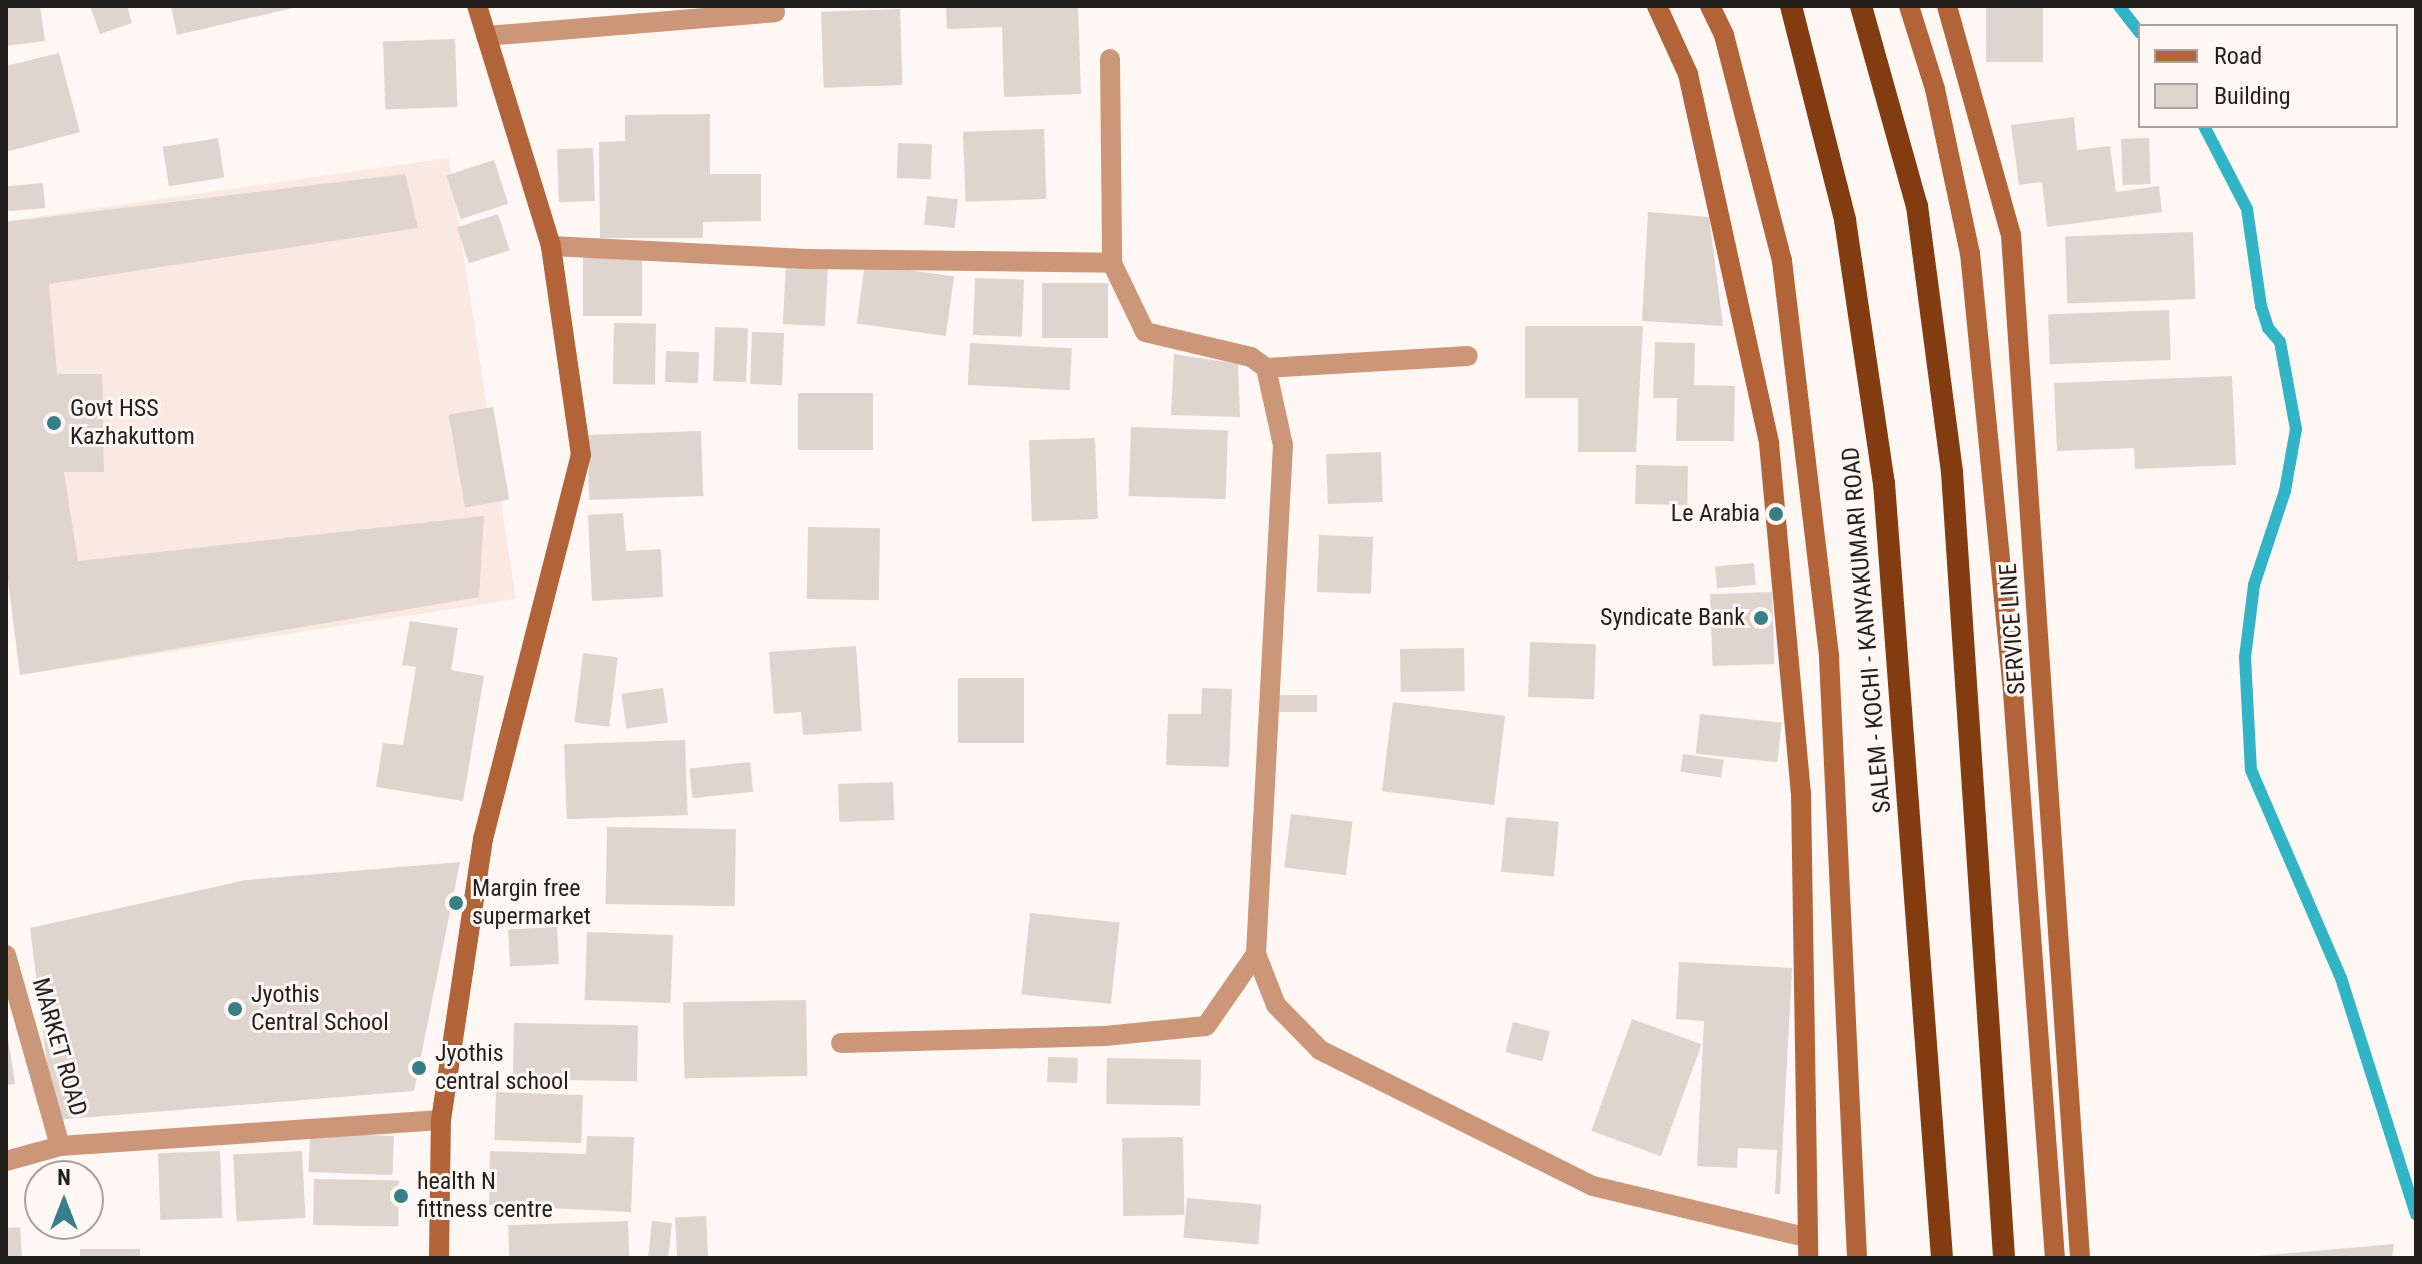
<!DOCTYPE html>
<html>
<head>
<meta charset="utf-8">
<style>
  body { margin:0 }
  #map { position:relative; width:2422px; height:1264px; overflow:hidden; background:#fef7f3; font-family:"Roboto Condensed",sans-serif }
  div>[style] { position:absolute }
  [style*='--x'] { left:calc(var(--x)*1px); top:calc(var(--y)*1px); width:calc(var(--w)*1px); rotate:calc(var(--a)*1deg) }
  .built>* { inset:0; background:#f9e9e1 }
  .stream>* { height:12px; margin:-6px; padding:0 6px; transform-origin:6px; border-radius:6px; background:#31b5c6 }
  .building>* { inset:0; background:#e0d4ce; transform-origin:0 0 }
  .minor>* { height:20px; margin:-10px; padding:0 10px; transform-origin:10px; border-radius:10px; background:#cc9679 }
  .secondary>* { height:20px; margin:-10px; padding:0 10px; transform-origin:10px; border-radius:10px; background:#b26438 }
  .trunk>* { height:22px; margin:-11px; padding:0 11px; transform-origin:11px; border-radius:11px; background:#823c0f }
  .dots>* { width:22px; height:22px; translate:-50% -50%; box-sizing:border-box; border:4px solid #fef7f3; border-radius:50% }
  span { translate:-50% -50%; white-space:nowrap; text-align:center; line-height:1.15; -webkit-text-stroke:6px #fef7f3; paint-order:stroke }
  .poi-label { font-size:24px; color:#231f1d }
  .left { translate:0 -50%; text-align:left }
  .right { translate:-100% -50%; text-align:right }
  .street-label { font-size:24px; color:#231f1d }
  .frame { position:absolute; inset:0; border:8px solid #231f1d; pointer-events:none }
  .legend { position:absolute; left:2138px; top:24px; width:260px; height:104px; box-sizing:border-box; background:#fef7f3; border:2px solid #a6a19d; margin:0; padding:10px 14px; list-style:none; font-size:24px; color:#231f1d }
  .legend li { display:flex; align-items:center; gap:16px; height:40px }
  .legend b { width:40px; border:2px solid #a6a19d }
  .north { position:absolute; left:24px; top:1160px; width:80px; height:80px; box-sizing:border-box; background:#fef7f3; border:2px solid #a6a19d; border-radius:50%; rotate:0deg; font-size:22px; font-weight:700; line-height:32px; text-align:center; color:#231f1d }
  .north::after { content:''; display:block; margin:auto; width:28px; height:36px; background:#377e88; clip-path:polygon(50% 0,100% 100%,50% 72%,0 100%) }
</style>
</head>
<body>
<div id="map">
  <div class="built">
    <div style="clip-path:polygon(449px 158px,516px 599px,20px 675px,6px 564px,6px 221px)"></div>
  </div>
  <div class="stream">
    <div style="--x:2119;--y:6;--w:34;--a:52"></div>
    <div style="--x:2204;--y:126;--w:93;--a:62.6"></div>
    <div style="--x:2247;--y:209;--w:98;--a:81.8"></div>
    <div style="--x:2261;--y:306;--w:23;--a:72"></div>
    <div style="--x:2268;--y:328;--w:18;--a:49"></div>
    <div style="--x:2280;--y:342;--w:88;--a:79.6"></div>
    <div style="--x:2296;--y:429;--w:63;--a:100.1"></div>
    <div style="--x:2285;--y:491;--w:99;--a:108.3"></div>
    <div style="--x:2254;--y:585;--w:73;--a:97.1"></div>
    <div style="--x:2245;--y:657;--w:113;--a:87"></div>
    <div style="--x:2251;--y:770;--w:227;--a:66.6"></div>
    <div style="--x:2341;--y:978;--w:248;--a:72.4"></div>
  </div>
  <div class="building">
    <div style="clip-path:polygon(6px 6px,40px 6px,45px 41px,6px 46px)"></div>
    <div style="clip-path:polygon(90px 6px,127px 6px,132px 23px,100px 34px)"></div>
    <div style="clip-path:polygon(171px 6px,297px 6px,297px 7px,177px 35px)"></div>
    <div style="clip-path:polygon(946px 6px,1078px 6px,1081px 94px,1004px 97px,1002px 27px,947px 29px)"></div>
    <div style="left:1986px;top:6px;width:57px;height:56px"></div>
    <div style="left:900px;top:9px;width:76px;height:79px;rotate:88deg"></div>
    <div style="left:455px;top:39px;width:68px;height:72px;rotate:88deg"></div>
    <div style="clip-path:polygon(59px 53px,80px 132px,6px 152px,6px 66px)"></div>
    <div style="clip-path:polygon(710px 114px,710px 174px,761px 174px,761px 221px,703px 222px,703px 238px,600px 238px,599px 142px,625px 141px,625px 115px)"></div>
    <div style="clip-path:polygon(2074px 117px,2077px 150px,2110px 146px,2116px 192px,2159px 186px,2162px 212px,2047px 227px,2042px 182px,2019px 185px,2011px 125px)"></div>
    <div style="left:1044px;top:129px;width:70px;height:81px;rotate:88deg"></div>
    <div style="left:218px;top:138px;width:40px;height:56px;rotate:81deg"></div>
    <div style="left:2149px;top:138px;width:46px;height:28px;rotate:88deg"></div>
    <div style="left:898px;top:143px;width:34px;height:35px;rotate:2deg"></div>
    <div style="left:593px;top:148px;width:53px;height:36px;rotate:88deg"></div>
    <div style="left:494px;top:160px;width:46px;height:50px;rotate:72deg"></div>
    <div style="clip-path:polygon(405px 174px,418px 228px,49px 284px,57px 374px,102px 374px,104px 472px,64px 472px,78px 561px,484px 516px,479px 597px,20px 675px,6px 564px,6px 222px)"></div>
    <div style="left:43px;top:183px;width:25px;height:37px;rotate:85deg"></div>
    <div style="left:927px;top:196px;width:31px;height:29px;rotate:6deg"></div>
    <div style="clip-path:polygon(1648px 212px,1709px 217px,1723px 326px,1642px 321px)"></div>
    <div style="left:498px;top:214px;width:38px;height:43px;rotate:72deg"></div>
    <div style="left:2193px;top:232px;width:67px;height:128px;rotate:88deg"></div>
    <div style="left:642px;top:256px;width:60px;height:59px;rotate:90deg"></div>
    <div style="left:786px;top:264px;width:42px;height:60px;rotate:3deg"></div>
    <div style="left:865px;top:264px;width:90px;height:60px;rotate:8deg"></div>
    <div style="left:975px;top:278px;width:49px;height:57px;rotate:2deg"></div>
    <div style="left:1042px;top:283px;width:66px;height:55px"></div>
    <div style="left:2169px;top:310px;width:50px;height:121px;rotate:88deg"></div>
    <div style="left:614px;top:323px;width:42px;height:61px;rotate:1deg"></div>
    <div style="clip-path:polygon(1525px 326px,1643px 326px,1636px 452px,1578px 452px,1578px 398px,1525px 398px)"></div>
    <div style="left:715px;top:327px;width:33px;height:54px;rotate:2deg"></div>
    <div style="left:752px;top:332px;width:32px;height:52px;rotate:2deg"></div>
    <div style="clip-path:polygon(1655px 342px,1695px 343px,1694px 385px,1735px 386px,1734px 441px,1676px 441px,1677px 398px,1653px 398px)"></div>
    <div style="left:970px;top:343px;width:102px;height:42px;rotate:3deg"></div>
    <div style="left:666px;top:351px;width:33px;height:31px;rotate:2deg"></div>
    <div style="clip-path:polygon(1174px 354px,1238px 364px,1240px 417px,1171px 415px)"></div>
    <div style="clip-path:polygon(2232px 376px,2236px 465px,2135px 469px,2134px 448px,2057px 451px,2054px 383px)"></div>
    <div style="left:798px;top:393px;width:75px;height:57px"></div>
    <div style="left:493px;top:407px;width:94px;height:45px;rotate:80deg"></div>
    <div style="left:1131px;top:427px;width:97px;height:69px;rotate:2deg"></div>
    <div style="left:701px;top:431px;width:65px;height:114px;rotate:88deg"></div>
    <div style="left:1095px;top:438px;width:81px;height:66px;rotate:88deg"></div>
    <div style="left:1381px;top:452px;width:50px;height:55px;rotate:88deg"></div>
    <div style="left:1636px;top:465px;width:52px;height:39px;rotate:1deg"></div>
    <div style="clip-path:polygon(623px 513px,626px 551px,661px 549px,663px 597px,592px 601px,588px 515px)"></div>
    <div style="left:808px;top:527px;width:72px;height:72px;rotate:1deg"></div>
    <div style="left:1319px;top:535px;width:54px;height:57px;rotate:2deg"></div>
    <div style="left:1754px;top:563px;width:22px;height:39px;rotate:85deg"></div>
    <div style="left:1772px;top:592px;width:72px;height:62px;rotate:88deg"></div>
    <div style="clip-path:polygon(410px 621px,458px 628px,451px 670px,484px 676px,463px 801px,376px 787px,383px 743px,403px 745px,416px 667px,402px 665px)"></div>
    <div style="left:1530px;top:642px;width:66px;height:55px;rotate:2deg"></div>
    <div style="clip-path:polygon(856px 646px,862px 731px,803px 735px,801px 712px,774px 714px,769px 652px)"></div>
    <div style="left:1464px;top:648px;width:43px;height:64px;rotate:89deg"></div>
    <div style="left:583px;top:653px;width:35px;height:70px;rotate:7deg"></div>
    <div style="left:1024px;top:678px;width:65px;height:66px;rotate:90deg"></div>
    <div style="left:663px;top:688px;width:35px;height:42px;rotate:82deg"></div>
    <div style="clip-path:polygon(1202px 688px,1232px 689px,1229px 767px,1166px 765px,1168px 714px,1201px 714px)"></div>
    <div style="left:1277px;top:695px;width:40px;height:17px"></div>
    <div style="left:1393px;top:702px;width:113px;height:90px;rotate:7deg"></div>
    <div style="left:1700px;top:714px;width:82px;height:40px;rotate:6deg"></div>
    <div style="left:685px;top:740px;width:75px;height:121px;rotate:88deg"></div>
    <div style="left:1683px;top:754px;width:41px;height:18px;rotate:8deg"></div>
    <div style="left:750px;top:762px;width:30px;height:61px;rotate:84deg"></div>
    <div style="left:893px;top:782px;width:38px;height:55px;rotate:88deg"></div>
    <div style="left:1291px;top:814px;width:62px;height:54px;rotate:7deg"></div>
    <div style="left:1506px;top:817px;width:53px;height:55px;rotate:5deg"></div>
    <div style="left:607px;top:827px;width:129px;height:77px;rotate:1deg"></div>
    <div style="clip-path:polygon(460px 862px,414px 1091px,54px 1120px,30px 928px,246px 880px)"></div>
    <div style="left:1030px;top:913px;width:90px;height:82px;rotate:6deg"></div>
    <div style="left:557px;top:927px;width:37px;height:49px;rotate:87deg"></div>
    <div style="left:587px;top:932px;width:86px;height:68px;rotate:2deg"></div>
    <div style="clip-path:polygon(1679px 962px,1792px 968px,1780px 1194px,1775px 1194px,1777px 1150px,1738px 1148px,1737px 1168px,1697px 1166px,1704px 1021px,1676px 1019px)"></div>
    <div style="left:806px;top:1000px;width:76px;height:123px;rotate:89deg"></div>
    <div style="left:1632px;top:1019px;width:74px;height:119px;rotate:20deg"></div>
    <div style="left:1513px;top:1022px;width:38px;height:31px;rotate:14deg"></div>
    <div style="left:514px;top:1023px;width:124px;height:56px;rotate:1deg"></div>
    <div style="clip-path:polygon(6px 1025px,15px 1084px,6px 1085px)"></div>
    <div style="left:1048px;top:1057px;width:30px;height:25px;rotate:2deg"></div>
    <div style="left:1107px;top:1058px;width:94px;height:46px;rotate:1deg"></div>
    <div style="left:496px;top:1092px;width:87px;height:48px;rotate:2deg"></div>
    <div style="left:310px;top:1133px;width:84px;height:39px;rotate:2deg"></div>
    <div style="clip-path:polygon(587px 1136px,634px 1137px,631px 1212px,489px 1205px,490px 1151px,586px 1154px)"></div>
    <div style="left:1183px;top:1137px;width:78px;height:61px;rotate:89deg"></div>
    <div style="left:220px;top:1151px;width:67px;height:62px;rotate:88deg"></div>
    <div style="left:302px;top:1151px;width:67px;height:69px;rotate:87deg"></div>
    <div style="left:314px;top:1179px;width:85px;height:46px;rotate:1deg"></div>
    <div style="left:1187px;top:1198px;width:75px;height:40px;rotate:5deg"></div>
    <div style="left:706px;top:1216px;width:42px;height:31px;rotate:87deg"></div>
    <div style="left:628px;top:1221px;width:37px;height:120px;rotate:88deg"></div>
    <div style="left:652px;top:1221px;width:20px;height:37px;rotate:6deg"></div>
    <div style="clip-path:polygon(20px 1227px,22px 1258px,6px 1258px,6px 1228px)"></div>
    <div style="clip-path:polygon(2394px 1244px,2392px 1258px,2257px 1258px,2257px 1256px)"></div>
    <div style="left:140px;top:1249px;width:9px;height:60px;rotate:90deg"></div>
  </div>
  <div class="minor">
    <div style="--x:486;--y:36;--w:290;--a:-4.7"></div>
    <div style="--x:1110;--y:59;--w:204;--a:89.4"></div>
    <div style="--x:551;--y:246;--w:255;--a:2.9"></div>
    <div style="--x:806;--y:259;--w:306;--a:0.7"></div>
    <div style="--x:1112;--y:263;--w:76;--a:64.4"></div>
    <div style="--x:1145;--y:332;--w:109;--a:13.3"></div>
    <div style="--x:1251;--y:357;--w:19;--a:36"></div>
    <div style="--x:1266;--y:368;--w:79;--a:77.6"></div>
    <div style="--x:1283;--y:445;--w:510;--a:93.04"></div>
    <div style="--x:1256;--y:954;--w:55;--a:68.6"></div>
    <div style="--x:1276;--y:1005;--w:63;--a:45.6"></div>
    <div style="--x:1320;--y:1050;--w:305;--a:26.5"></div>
    <div style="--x:1593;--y:1186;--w:218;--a:13.5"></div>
    <div style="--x:1266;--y:368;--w:202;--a:-3.4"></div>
    <div style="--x:6;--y:955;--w:198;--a:74.2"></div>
    <div style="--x:841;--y:1043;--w:264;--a:-1.5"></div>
    <div style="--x:1105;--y:1036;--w:101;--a:-5.7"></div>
    <div style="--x:1206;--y:1026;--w:88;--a:-55.2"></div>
    <div style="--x:6;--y:1161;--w:56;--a:-15.5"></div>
    <div style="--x:60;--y:1146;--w:382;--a:-3.9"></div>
  </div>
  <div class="secondary">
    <div style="--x:1657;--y:6;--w:75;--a:65.5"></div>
    <div style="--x:1688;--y:74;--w:378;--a:77.6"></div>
    <div style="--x:1769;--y:443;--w:351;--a:84.8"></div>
    <div style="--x:1801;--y:793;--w:465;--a:89.1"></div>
    <div style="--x:1710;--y:6;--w:32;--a:64"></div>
    <div style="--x:1724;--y:35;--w:233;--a:75.6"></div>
    <div style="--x:1782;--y:261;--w:399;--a:83.2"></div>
    <div style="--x:1829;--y:657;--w:602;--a:87.33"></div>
    <div style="--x:1909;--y:6;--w:87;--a:72.6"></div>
    <div style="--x:1935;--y:89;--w:168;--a:78"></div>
    <div style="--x:1970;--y:253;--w:441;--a:84.4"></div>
    <div style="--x:2013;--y:692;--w:568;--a:85.76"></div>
    <div style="--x:1947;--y:6;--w:238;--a:74.4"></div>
    <div style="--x:2011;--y:235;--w:1025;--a:86.14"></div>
    <div style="--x:439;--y:1258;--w:138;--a:-89.2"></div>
    <div style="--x:441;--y:1120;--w:284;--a:-81.5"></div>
    <div style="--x:483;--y:839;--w:396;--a:-75.7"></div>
    <div style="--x:581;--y:455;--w:211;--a:-98.2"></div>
    <div style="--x:551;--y:246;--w:251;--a:-107.1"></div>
  </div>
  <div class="trunk">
    <div style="--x:1791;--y:6;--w:221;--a:75.8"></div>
    <div style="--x:1845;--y:220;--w:266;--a:81.6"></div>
    <div style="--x:1884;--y:483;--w:777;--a:85.72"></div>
    <div style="--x:1861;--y:6;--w:208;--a:74.4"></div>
    <div style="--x:1917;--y:206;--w:268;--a:82.5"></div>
    <div style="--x:1952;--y:472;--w:788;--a:86.21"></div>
  </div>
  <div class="dots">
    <div style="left:54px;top:423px;background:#377e88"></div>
    <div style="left:1776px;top:514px;background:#377e88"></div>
    <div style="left:1761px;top:618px;background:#377e88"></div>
    <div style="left:456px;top:903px;background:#377e88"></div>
    <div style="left:235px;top:1009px;background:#377e88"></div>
    <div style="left:419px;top:1068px;background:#377e88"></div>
    <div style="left:401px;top:1196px;background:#377e88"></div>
  </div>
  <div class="poi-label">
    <span class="left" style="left:70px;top:423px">Govt HSS<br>Kazhakuttom</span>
    <span class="right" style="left:1760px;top:514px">Le Arabia</span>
    <span class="right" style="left:1745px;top:618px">Syndicate Bank</span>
    <span class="left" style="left:472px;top:903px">Margin free<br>supermarket</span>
    <span class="left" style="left:251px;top:1009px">Jyothis<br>Central School</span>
    <span class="left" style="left:435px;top:1068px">Jyothis<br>central school</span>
    <span class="left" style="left:417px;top:1196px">health N<br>fittness centre</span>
  </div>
  <div class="street-label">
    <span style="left:2013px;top:629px;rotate:-94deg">SERVICE LINE</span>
    <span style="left:1867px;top:630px;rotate:-95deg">SALEM - KOCHI - KANYAKUMARI ROAD</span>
    <span style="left:59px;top:1047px;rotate:74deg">MARKET ROAD</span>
  </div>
  <div class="frame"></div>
  <ul class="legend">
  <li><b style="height:10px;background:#b26438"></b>Road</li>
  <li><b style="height:22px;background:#e0d4ce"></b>Building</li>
  </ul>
  <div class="north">N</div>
</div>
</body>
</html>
